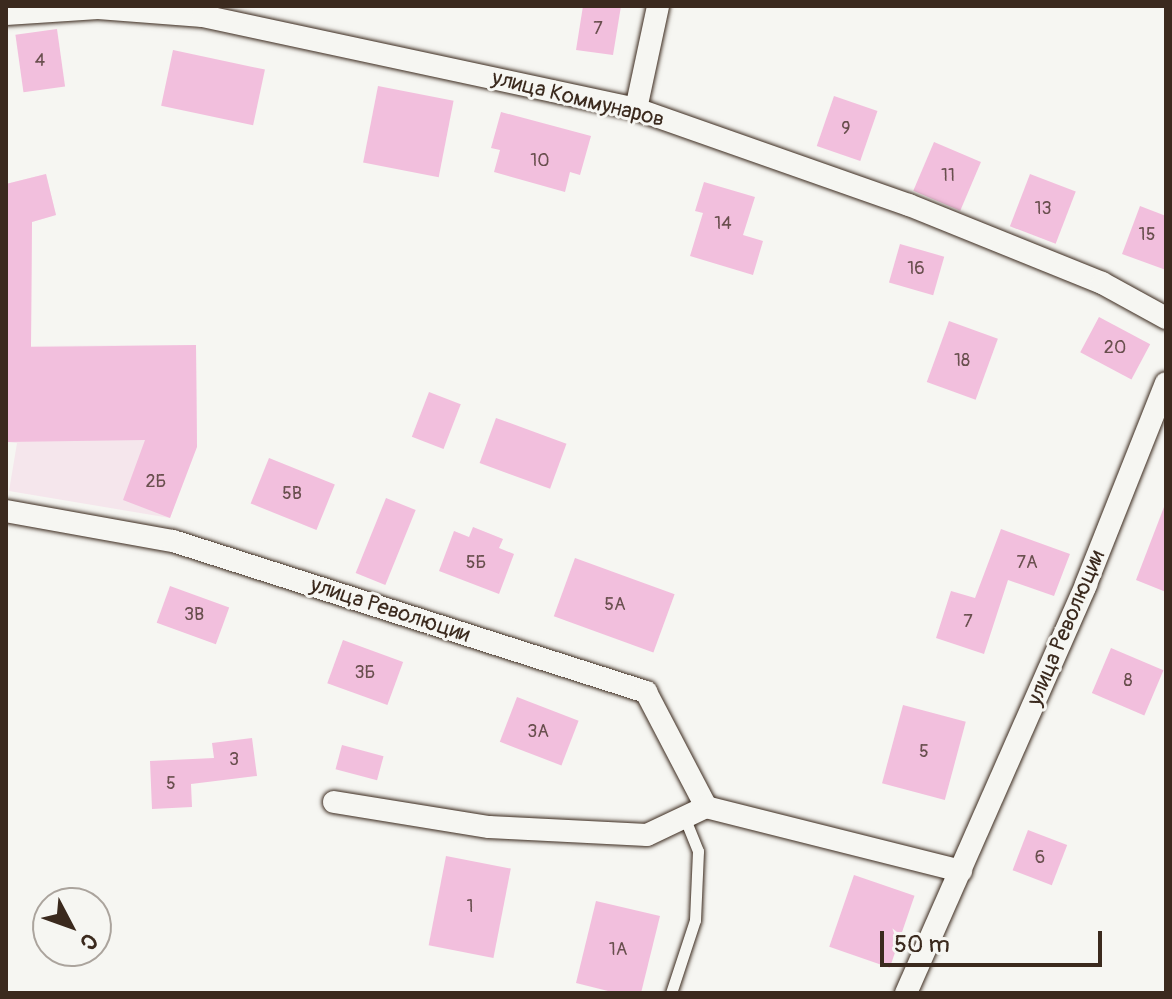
<!DOCTYPE html>
<html>
<head>
<meta charset="utf-8">
<style>
  body { margin:0 }
  #map { position:relative; width:1172px; height:999px; overflow:hidden; background:#f6f6f2; font-family:Pangolin,sans-serif }
  div>[style] { position:absolute }
  [style*='--x'] { left:calc(var(--x)*1px); top:calc(var(--y)*1px); width:calc(var(--w)*1px); rotate:calc(var(--a)*1deg) }
  .built>* { inset:0; background:#f5e6ec }
  .building>* { inset:0; background:#f2bfdd; transform-origin:0 0 }
  .roads { filter:drop-shadow(0 0 2px #3b2a1e) drop-shadow(0 0 2px #3b2a1e) }
  .service>* { height:11px; margin:-5.5px; padding:0 5.5px; transform-origin:5.5px; border-radius:5.5px; background:#f6f6f2 }
  .minor>* { height:22px; margin:-11px; padding:0 11px; transform-origin:11px; border-radius:11px; background:#f6f6f2 }
  span { translate:-50% -50%; white-space:nowrap; text-align:center; line-height:1.15; -webkit-text-stroke:6px #f6f6f2; paint-order:stroke }
  .number-label { font-size:18px; color:#694f4e }
  .number-label span { -webkit-text-stroke-width:0 }
  .street-label { font-size:22px; color:#3b2a1e }
  .frame { position:absolute; inset:0; border:8px solid #3b2a1e; pointer-events:none }
  .north { position:absolute; left:32px; top:887px; width:80px; height:80px; box-sizing:border-box; background:#f6f6f2; border:2px solid #aba49d; border-radius:50%; rotate:131deg; font-size:22px; font-weight:700; line-height:32px; text-align:center; color:#3b2a1e }
  .north::after { content:''; display:block; margin:auto; width:28px; height:36px; background:#3b2a1e; clip-path:polygon(50% 0,100% 100%,50% 72%,0 100%) }
  .scale { position:absolute; left:880px; top:931px; width:222px; height:36px; box-sizing:border-box; border:4px solid #3b2a1e; border-top:0; padding-left:10px; font-size:24px; line-height:28px; white-space:nowrap; color:#3b2a1e; -webkit-text-stroke:6px #f6f6f2; paint-order:stroke }
</style>
</head>
<body>
<div id="map">
  <div class="built">
    <div style="clip-path:polygon(46px 174px,56px 215px,32px 222px,31px 346px,196px 345px,197px 440px,170px 518px,9px 491px,17px 443px,6px 442px,6px 184px)"></div>
  </div>
  <div class="building">
    <div style="clip-path:polygon(583px 6px,621px 6px,613px 55px,576px 50px)"></div>
    <div style="left:57px;top:29px;width:58px;height:42px;rotate:82deg"></div>
    <div style="left:173px;top:50px;width:94px;height:57px;rotate:12deg"></div>
    <div style="left:378px;top:86px;width:77px;height:78px;rotate:11deg"></div>
    <div style="left:834px;top:96px;width:46px;height:53px;rotate:19deg"></div>
    <div style="clip-path:polygon(501px 112px,591px 136px,580px 175px,570px 172px,565px 192px,494px 172px,500px 150px,491px 148px)"></div>
    <div style="left:934px;top:142px;width:51px;height:53px;rotate:23deg"></div>
    <div style="clip-path:polygon(46px 174px,56px 215px,32px 222px,31px 347px,196px 345px,197px 447px,170px 518px,123px 500px,145px 440px,6px 442px,6px 184px)"></div>
    <div style="left:1030px;top:174px;width:49px;height:56px;rotate:21deg"></div>
    <div style="clip-path:polygon(704px 182px,755px 197px,743px 235px,763px 241px,753px 275px,690px 256px,703px 213px,695px 211px)"></div>
    <div style="clip-path:polygon(1140px 206px,1166px 216px,1166px 270px,1122px 254px)"></div>
    <div style="left:900px;top:244px;width:46px;height:40px;rotate:16deg"></div>
    <div style="left:1099px;top:317px;width:58px;height:40px;rotate:28deg"></div>
    <div style="left:949px;top:321px;width:52px;height:65px;rotate:20deg"></div>
    <div style="left:429px;top:392px;width:34px;height:48px;rotate:21deg"></div>
    <div style="left:496px;top:418px;width:75px;height:48px;rotate:20deg"></div>
    <div style="left:269px;top:458px;width:71px;height:49px;rotate:22deg"></div>
    <div style="left:386px;top:498px;width:32px;height:81px;rotate:22deg"></div>
    <div style="clip-path:polygon(1164px 507px,1166px 508px,1166px 592px,1136px 580px)"></div>
    <div style="clip-path:polygon(473px 527px,503px 539px,499px 548px,514px 554px,499px 594px,439px 571px,454px 531px,469px 537px)"></div>
    <div style="clip-path:polygon(1001px 529px,1070px 554px,1054px 596px,1008px 580px,984px 654px,936px 638px,951px 591px,975px 598px)"></div>
    <div style="left:575px;top:558px;width:106px;height:62px;rotate:20deg"></div>
    <div style="left:170px;top:586px;width:63px;height:39px;rotate:20deg"></div>
    <div style="left:343px;top:640px;width:64px;height:46px;rotate:20deg"></div>
    <div style="left:1111px;top:648px;width:57px;height:49px;rotate:23deg"></div>
    <div style="left:517px;top:697px;width:66px;height:48px;rotate:21deg"></div>
    <div style="left:903px;top:705px;width:65px;height:81px;rotate:15deg"></div>
    <div style="clip-path:polygon(252px 738px,257px 776px,191px 784px,192px 807px,152px 809px,150px 761px,214px 758px,212px 743px)"></div>
    <div style="left:342px;top:745px;width:43px;height:25px;rotate:15deg"></div>
    <div style="left:1028px;top:830px;width:42px;height:43px;rotate:21deg"></div>
    <div style="left:446px;top:856px;width:66px;height:91px;rotate:11deg"></div>
    <div style="left:854px;top:875px;width:64px;height:76px;rotate:19deg"></div>
    <div style="clip-path:polygon(596px 901px,660px 916px,641px 993px,616px 993px,576px 983px)"></div>
  </div>
  <div class="roads">
    <div class="service">
      <div style="--x:671;--y:993;--w:77;--a:-71.8"></div>
      <div style="--x:695;--y:920;--w:69;--a:-87.5"></div>
      <div style="--x:698;--y:851;--w:37;--a:-112"></div>
    </div>
    <div class="minor">
      <div style="--x:6;--y:14;--w:92;--a:-3.7"></div>
      <div style="--x:98;--y:8;--w:105;--a:4.4"></div>
      <div style="--x:203;--y:16;--w:443;--a:12.1"></div>
      <div style="--x:636;--y:109;--w:289;--a:19.4"></div>
      <div style="--x:909;--y:205;--w:208;--a:22"></div>
      <div style="--x:1102;--y:283;--w:73;--a:28.7"></div>
      <div style="--x:636;--y:109;--w:105;--a:-77.9"></div>
      <div style="--x:6;--y:511;--w:170;--a:10.2"></div>
      <div style="--x:173;--y:541;--w:497;--a:17.7"></div>
      <div style="--x:646;--y:692;--w:130;--a:62.4"></div>
      <div style="--x:706;--y:807;--w:263;--a:14.1"></div>
      <div style="--x:334;--y:802;--w:157;--a:9.2"></div>
      <div style="--x:489;--y:827;--w:158;--a:2.9"></div>
      <div style="--x:647;--y:835;--w:65;--a:-25.4"></div>
      <div style="--x:906;--y:993;--w:447;--a:-66.2"></div>
      <div style="--x:1086;--y:584;--w:216;--a:-68.3"></div>
    </div>
  </div>
  <div class="number-label">
    <span style="left:598px;top:29px">7</span>
    <span style="left:40px;top:61px">4</span>
    <span style="left:846px;top:129px">9</span>
    <span style="left:540px;top:161px">10</span>
    <span style="left:948px;top:176px">11</span>
    <span style="left:1043px;top:209px">13</span>
    <span style="left:723px;top:224px">14</span>
    <span style="left:1147px;top:235px">15</span>
    <span style="left:916px;top:269px">16</span>
    <span style="left:1115px;top:348px">20</span>
    <span style="left:962px;top:361px">18</span>
    <span style="left:156px;top:482px">2Б</span>
    <span style="left:292px;top:494px">5В</span>
    <span style="left:476px;top:563px">5Б</span>
    <span style="left:1027px;top:563px">7А</span>
    <span style="left:615px;top:605px">5А</span>
    <span style="left:194px;top:615px">3В</span>
    <span style="left:968px;top:622px">7</span>
    <span style="left:365px;top:673px">3Б</span>
    <span style="left:1128px;top:681px">8</span>
    <span style="left:538px;top:732px">3А</span>
    <span style="left:924px;top:752px">5</span>
    <span style="left:234px;top:760px">3</span>
    <span style="left:171px;top:784px">5</span>
    <span style="left:1040px;top:858px">6</span>
    <span style="left:470px;top:907px">1</span>
    <span style="left:618px;top:950px">1А</span>
  </div>
  <div class="street-label">
    <span style="left:578px;top:99px;rotate:14deg">улица Коммунаров</span>
    <span style="left:390px;top:610px;rotate:18deg">улица Революции</span>
    <span style="left:1066px;top:628px;rotate:-67deg">улица Революции</span>
  </div>
  <div class="frame"></div>
  <div class="north">С</div>
  <div class="scale">50 m</div>
</div>
</body>
</html>
